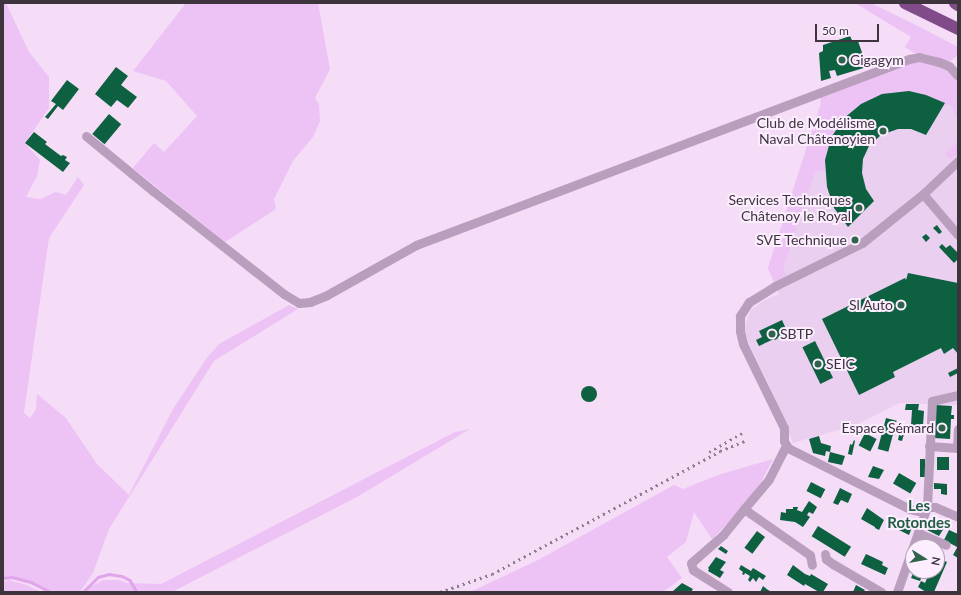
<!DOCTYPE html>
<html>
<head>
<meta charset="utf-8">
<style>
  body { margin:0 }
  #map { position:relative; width:961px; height:595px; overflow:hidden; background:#f5ddf8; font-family:Lato,sans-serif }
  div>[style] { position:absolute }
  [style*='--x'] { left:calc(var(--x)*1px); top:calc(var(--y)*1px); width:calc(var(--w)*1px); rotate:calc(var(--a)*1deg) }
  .built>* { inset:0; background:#ebcff0 }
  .green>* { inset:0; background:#edc2f4 }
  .stream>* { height:2.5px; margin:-1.25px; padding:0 1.25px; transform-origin:1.25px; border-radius:1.25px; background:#e0a5eb }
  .building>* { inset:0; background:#0d6040; transform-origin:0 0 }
  .round { border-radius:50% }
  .minor>* { height:9px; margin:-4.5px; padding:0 4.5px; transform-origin:4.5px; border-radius:4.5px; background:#b99fbd }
  .highway>* { height:12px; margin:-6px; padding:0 6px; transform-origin:6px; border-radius:6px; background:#814b8a }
  .rail>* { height:2.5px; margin-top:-1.25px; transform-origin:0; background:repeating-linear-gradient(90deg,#8d7e8f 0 2px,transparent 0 6px) }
  .dots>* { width:11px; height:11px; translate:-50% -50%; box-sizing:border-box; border:2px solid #fceeff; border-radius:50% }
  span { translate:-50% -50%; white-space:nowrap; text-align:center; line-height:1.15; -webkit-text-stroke:4px #fceeff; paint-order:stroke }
  .poi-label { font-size:14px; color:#3d343e }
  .left { translate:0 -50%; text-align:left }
  .right { translate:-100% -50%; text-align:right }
  .neighbourhood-label { font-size:15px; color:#1f5e42; font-weight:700 }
  .frame { position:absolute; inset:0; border:4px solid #3d343e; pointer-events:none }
  .north { position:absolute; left:905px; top:539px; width:40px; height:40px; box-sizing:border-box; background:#fceeff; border:1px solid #b0a4b2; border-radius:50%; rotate:101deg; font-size:11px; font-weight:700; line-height:16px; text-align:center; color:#3d343e }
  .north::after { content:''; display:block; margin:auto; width:14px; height:18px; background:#2e644a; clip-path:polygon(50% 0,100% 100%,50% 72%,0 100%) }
  .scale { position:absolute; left:815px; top:24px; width:64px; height:18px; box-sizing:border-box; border:2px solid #3d343e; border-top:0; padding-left:5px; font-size:12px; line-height:14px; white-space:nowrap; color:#3d343e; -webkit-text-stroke:3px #fceeff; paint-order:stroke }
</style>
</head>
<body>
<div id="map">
  <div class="built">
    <div style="clip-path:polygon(958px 83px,958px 405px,899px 403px,856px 425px,793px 443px,771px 389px,749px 344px,745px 333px,746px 323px,751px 310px,763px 301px,779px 294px,768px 268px,821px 103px,820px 95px)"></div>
  </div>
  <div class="green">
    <div style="clip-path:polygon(3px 3px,6px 3px,29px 52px,49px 77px,49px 108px,25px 143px,40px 160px,37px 176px,26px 197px,40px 199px,56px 192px,66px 195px,78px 177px,84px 185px,49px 238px,24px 413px,30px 418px,36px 409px,37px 394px,66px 418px,97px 464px,129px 495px,173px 409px,206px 359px,219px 344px,289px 305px,298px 309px,214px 361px,109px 529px,93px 573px,80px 592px,51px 592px,31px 582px,12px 577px,3px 578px)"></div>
    <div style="clip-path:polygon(186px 3px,318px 3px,330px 69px,315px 98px,319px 104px,320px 121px,313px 137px,293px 161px,274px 199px,276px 209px,225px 242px,133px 168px,154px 143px,164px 152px,197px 116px,166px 81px,133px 71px)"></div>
    <div style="clip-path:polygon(855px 3px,871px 3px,916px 25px,958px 47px,958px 55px,949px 62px,925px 54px,914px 53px,905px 47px,911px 37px)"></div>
    <div style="clip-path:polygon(921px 60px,946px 68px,958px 83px,958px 119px,951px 106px,926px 95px,909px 91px,894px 92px,875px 97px,857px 107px,846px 116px,831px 138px,827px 151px,825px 171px,816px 170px,783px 269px,787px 275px,774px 282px,768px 268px,821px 103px,820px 95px,904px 63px)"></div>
    <div style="clip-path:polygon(958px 141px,958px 153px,951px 159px,945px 154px)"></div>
    <div style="clip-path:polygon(470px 429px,357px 497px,172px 592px,86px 592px,92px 586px,103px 580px,119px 580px,127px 583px,161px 584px,455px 432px)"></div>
    <div style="clip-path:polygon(773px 459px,760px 484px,733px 518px,712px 539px,694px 512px,686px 542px,667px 557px,682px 578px,663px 592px,470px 592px,538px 560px,674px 485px,683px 489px,718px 475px)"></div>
    <div style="clip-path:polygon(9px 580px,27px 585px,41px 592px,3px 592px,3px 582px)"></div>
  </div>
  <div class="stream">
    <div style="--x:3;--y:578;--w:9;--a:-6"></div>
    <div style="--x:12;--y:577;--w:20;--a:15"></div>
    <div style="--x:31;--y:582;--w:22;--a:27"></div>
    <div style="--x:83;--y:592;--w:21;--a:-45"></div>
    <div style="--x:98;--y:577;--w:11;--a:-15"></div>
    <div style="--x:109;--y:574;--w:13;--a:9"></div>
    <div style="--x:122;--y:576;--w:9;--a:27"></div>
    <div style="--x:130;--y:580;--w:14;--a:60"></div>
  </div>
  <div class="building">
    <div style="clip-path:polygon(850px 36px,853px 42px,858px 41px,867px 67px,837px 76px,835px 70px,829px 71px,831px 78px,821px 81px,819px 53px,823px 51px,823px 45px)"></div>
    <div style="clip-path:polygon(116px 67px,128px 76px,121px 85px,137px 97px,128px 108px,117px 100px,111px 107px,95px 94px)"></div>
    <div style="clip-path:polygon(67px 80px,79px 89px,63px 110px,58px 106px,48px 119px,45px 117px,56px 104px,51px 101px)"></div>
    <div style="clip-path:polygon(909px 91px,926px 95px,945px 103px,926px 135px,911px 129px,898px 129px,881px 135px,869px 146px,863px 159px,862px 173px,866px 189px,874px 201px,848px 227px,834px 208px,827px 187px,825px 160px,831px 138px,843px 119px,861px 104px,882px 94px)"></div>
    <div style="left:109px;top:114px;width:16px;height:26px;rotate:40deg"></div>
    <div style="clip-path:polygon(34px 132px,47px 142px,45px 144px,61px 156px,63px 155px,67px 157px,65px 160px,70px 163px,63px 172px,25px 143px)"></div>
    <div style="clip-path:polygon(937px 225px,942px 232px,939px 234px,933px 228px)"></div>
    <div style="clip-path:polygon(926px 234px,930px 238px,926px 242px,922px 237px)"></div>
    <div style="clip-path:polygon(942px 244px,946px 248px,950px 245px,958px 253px,958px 259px,954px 263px,939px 247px)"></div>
    <div style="clip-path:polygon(908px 273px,958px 283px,958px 354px,953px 348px,944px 354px,941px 348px,893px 372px,895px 377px,859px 395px,822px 319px,905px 278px,906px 280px)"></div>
    <div style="clip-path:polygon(782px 320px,786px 329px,789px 327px,791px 330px,775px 340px,774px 339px,759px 346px,756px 340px,762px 337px,759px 331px)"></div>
    <div style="left:815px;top:341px;width:41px;height:14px;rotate:64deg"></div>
    <div style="clip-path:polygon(958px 368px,958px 373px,950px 377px,948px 373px)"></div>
    <div class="round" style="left:581px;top:386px;width:16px;height:16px"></div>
    <div style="clip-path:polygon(906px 404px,919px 404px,918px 410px,924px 411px,923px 426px,911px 425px,912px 410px,905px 410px)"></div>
    <div style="clip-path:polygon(936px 405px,952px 406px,951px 415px,954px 415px,954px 419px,951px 419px,950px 439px,934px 438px)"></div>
    <div style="left:886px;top:418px;width:11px;height:32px;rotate:15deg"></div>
    <div style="left:865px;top:433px;width:13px;height:14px;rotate:27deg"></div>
    <div style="clip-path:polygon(902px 433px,904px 434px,902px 441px,898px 440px,899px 435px,902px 436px)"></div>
    <div style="clip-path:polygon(819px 436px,821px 443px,831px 446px,830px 452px,826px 451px,825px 456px,813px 453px,809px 439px)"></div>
    <div style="clip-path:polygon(854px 440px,855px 441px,852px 455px,848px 454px,850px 444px,852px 445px)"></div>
    <div style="clip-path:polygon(830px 452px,845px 456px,842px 465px,828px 462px)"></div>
    <div style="left:937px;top:457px;width:12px;height:13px"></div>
    <div style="left:920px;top:459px;width:5px;height:18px"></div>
    <div style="clip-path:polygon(873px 466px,884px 470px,879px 479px,868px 477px)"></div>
    <div style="left:899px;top:473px;width:20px;height:12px;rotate:30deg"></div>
    <div style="left:811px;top:482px;width:16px;height:10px;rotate:27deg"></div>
    <div style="clip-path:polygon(934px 483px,947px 484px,947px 495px,941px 494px,941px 489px,934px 489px)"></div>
    <div style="clip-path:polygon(840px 488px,852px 494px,848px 503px,841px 500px,838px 505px,833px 503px)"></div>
    <div style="clip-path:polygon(809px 501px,817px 507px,813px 514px,809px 512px,807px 515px,810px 517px,803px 527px,795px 522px,780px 520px,781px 512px,786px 513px,786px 509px,793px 509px,793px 507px,798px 507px,797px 510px,802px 512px)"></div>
    <div style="clip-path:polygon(867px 508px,884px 520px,879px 530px,875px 528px,875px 527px,861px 519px)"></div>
    <div style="clip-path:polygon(903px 520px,913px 525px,909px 535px,899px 530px)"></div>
    <div style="clip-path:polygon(930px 520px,943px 526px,944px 528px,939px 536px,927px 530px)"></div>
    <div style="left:818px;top:526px;width:39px;height:12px;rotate:32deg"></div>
    <div style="clip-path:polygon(949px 530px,958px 534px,957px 547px,944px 540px)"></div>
    <div style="left:757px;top:531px;width:10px;height:21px;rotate:37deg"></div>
    <div style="clip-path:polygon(721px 546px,728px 551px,726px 554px,718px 549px)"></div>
    <div style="clip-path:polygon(958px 546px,958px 558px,953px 555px)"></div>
    <div style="clip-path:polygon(866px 554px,883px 562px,882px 565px,888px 568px,885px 575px,861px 564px)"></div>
    <div style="clip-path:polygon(716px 557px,726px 562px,720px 570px,724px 572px,720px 578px,708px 571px,709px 569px,708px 568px)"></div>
    <div style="clip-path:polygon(937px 558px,947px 562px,934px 592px,926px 592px,918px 587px,921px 581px,925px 583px,930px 571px,937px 571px)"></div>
    <div style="clip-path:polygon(741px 565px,751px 571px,753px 568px,766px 576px,763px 580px,759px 577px,756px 582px,753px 578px,750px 582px,748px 580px,750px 576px,745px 573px,744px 575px,742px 574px,743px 572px,739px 569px)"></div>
    <div style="clip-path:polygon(793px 565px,805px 574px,810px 576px,811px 574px,828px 584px,823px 592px,819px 592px,805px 584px,804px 586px,787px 575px)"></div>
    <div style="clip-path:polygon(914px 571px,924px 571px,920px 581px,911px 578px)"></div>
    <div style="clip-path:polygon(682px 583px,693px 589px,691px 592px,673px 591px)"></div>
    <div style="clip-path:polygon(856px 585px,865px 590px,863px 592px,853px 592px)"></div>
    <div style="clip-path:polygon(763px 586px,768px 590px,772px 592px,760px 592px)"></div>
  </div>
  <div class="minor">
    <div style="--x:86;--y:136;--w:87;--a:39.4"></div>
    <div style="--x:153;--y:191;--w:167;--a:38.2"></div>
    <div style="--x:284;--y:294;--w:17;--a:31"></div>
    <div style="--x:299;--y:303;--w:11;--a:-5"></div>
    <div style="--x:310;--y:302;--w:18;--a:-22"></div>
    <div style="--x:327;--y:295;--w:102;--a:-29.3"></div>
    <div style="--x:416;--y:245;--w:527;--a:-20.67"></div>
    <div style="--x:909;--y:59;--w:10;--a:-11"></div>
    <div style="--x:919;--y:57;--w:21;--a:14"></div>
    <div style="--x:939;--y:62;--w:11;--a:22"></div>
    <div style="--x:949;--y:66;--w:13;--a:48"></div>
    <div style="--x:958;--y:161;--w:48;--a:136.7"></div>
    <div style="--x:923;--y:194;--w:78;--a:141.2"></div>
    <div style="--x:862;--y:243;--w:97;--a:153.7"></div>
    <div style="--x:775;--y:286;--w:31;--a:148"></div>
    <div style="--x:749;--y:302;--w:17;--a:123"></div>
    <div style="--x:740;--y:316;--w:15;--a:90"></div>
    <div style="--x:740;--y:331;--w:13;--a:77"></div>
    <div style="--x:743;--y:344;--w:93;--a:64"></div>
    <div style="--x:784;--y:428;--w:13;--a:90"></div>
    <div style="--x:784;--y:441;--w:8;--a:60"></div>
    <div style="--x:788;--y:448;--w:136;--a:26.6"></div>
    <div style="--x:910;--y:509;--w:9;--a:13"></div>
    <div style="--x:919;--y:511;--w:9;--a:-27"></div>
    <div style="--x:927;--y:507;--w:8;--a:0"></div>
    <div style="--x:935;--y:507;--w:25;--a:23"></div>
    <div style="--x:923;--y:194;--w:54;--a:49.5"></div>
    <div style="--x:929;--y:446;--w:29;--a:4"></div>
    <div style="--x:957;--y:448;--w:19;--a:-87"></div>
    <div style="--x:744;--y:509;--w:80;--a:34.9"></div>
    <div style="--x:810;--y:555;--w:10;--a:79"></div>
    <div style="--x:918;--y:533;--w:30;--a:23"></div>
    <div style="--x:825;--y:554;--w:5;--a:79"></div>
    <div style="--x:826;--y:559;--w:9;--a:36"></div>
    <div style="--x:833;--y:564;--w:56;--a:30.3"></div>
    <div style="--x:728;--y:592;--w:41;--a:-147.8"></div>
    <div style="--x:693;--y:570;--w:7;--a:-106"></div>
    <div style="--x:691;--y:563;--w:43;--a:-41.2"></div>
    <div style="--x:723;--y:535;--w:33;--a:-51"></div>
    <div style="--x:744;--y:509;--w:39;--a:-50"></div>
    <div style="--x:769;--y:479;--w:38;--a:-63"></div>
    <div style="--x:897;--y:592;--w:90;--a:-70.6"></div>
    <div style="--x:927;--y:507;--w:106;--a:-87.3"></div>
    <div style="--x:932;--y:401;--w:27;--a:-13"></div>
  </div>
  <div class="highway">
    <div style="--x:905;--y:3;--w:59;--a:26.1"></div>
    <div style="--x:955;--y:3;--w:4;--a:34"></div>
  </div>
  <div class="rail">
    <div style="--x:709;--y:452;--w:38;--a:-30"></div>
    <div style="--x:440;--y:592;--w:55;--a:-19.1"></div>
    <div style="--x:492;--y:574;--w:259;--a:-28.3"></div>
    <div style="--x:720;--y:451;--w:29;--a:-22"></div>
  </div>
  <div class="dots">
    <div style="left:842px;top:60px;background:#2e644a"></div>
    <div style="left:883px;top:131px;background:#2e644a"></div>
    <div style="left:859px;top:208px;background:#2e644a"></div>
    <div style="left:855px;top:240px;background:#2e644a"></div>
    <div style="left:901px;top:305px;background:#2e644a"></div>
    <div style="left:772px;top:334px;background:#2e644a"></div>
    <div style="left:818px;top:364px;background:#2e644a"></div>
    <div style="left:942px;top:428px;background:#2e644a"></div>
  </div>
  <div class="poi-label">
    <span class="left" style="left:850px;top:60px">Gigagym</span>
    <span class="right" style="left:875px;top:131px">Club de Modélisme<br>Naval Châtenoyien</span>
    <span class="right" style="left:851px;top:208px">Services Techniques<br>Châtenoy le Royal</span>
    <span class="right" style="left:847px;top:240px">SVE Technique</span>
    <span class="right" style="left:893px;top:305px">Sl Auto</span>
    <span class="left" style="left:780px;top:334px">SBTP</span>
    <span class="left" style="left:826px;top:364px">SEIC</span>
    <span class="right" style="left:934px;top:428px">Espace Sémard</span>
  </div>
  <div class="neighbourhood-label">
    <span style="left:919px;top:514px">Les<br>Rotondes</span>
  </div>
  <div class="frame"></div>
  <div class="north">N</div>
  <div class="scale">50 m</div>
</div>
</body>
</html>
